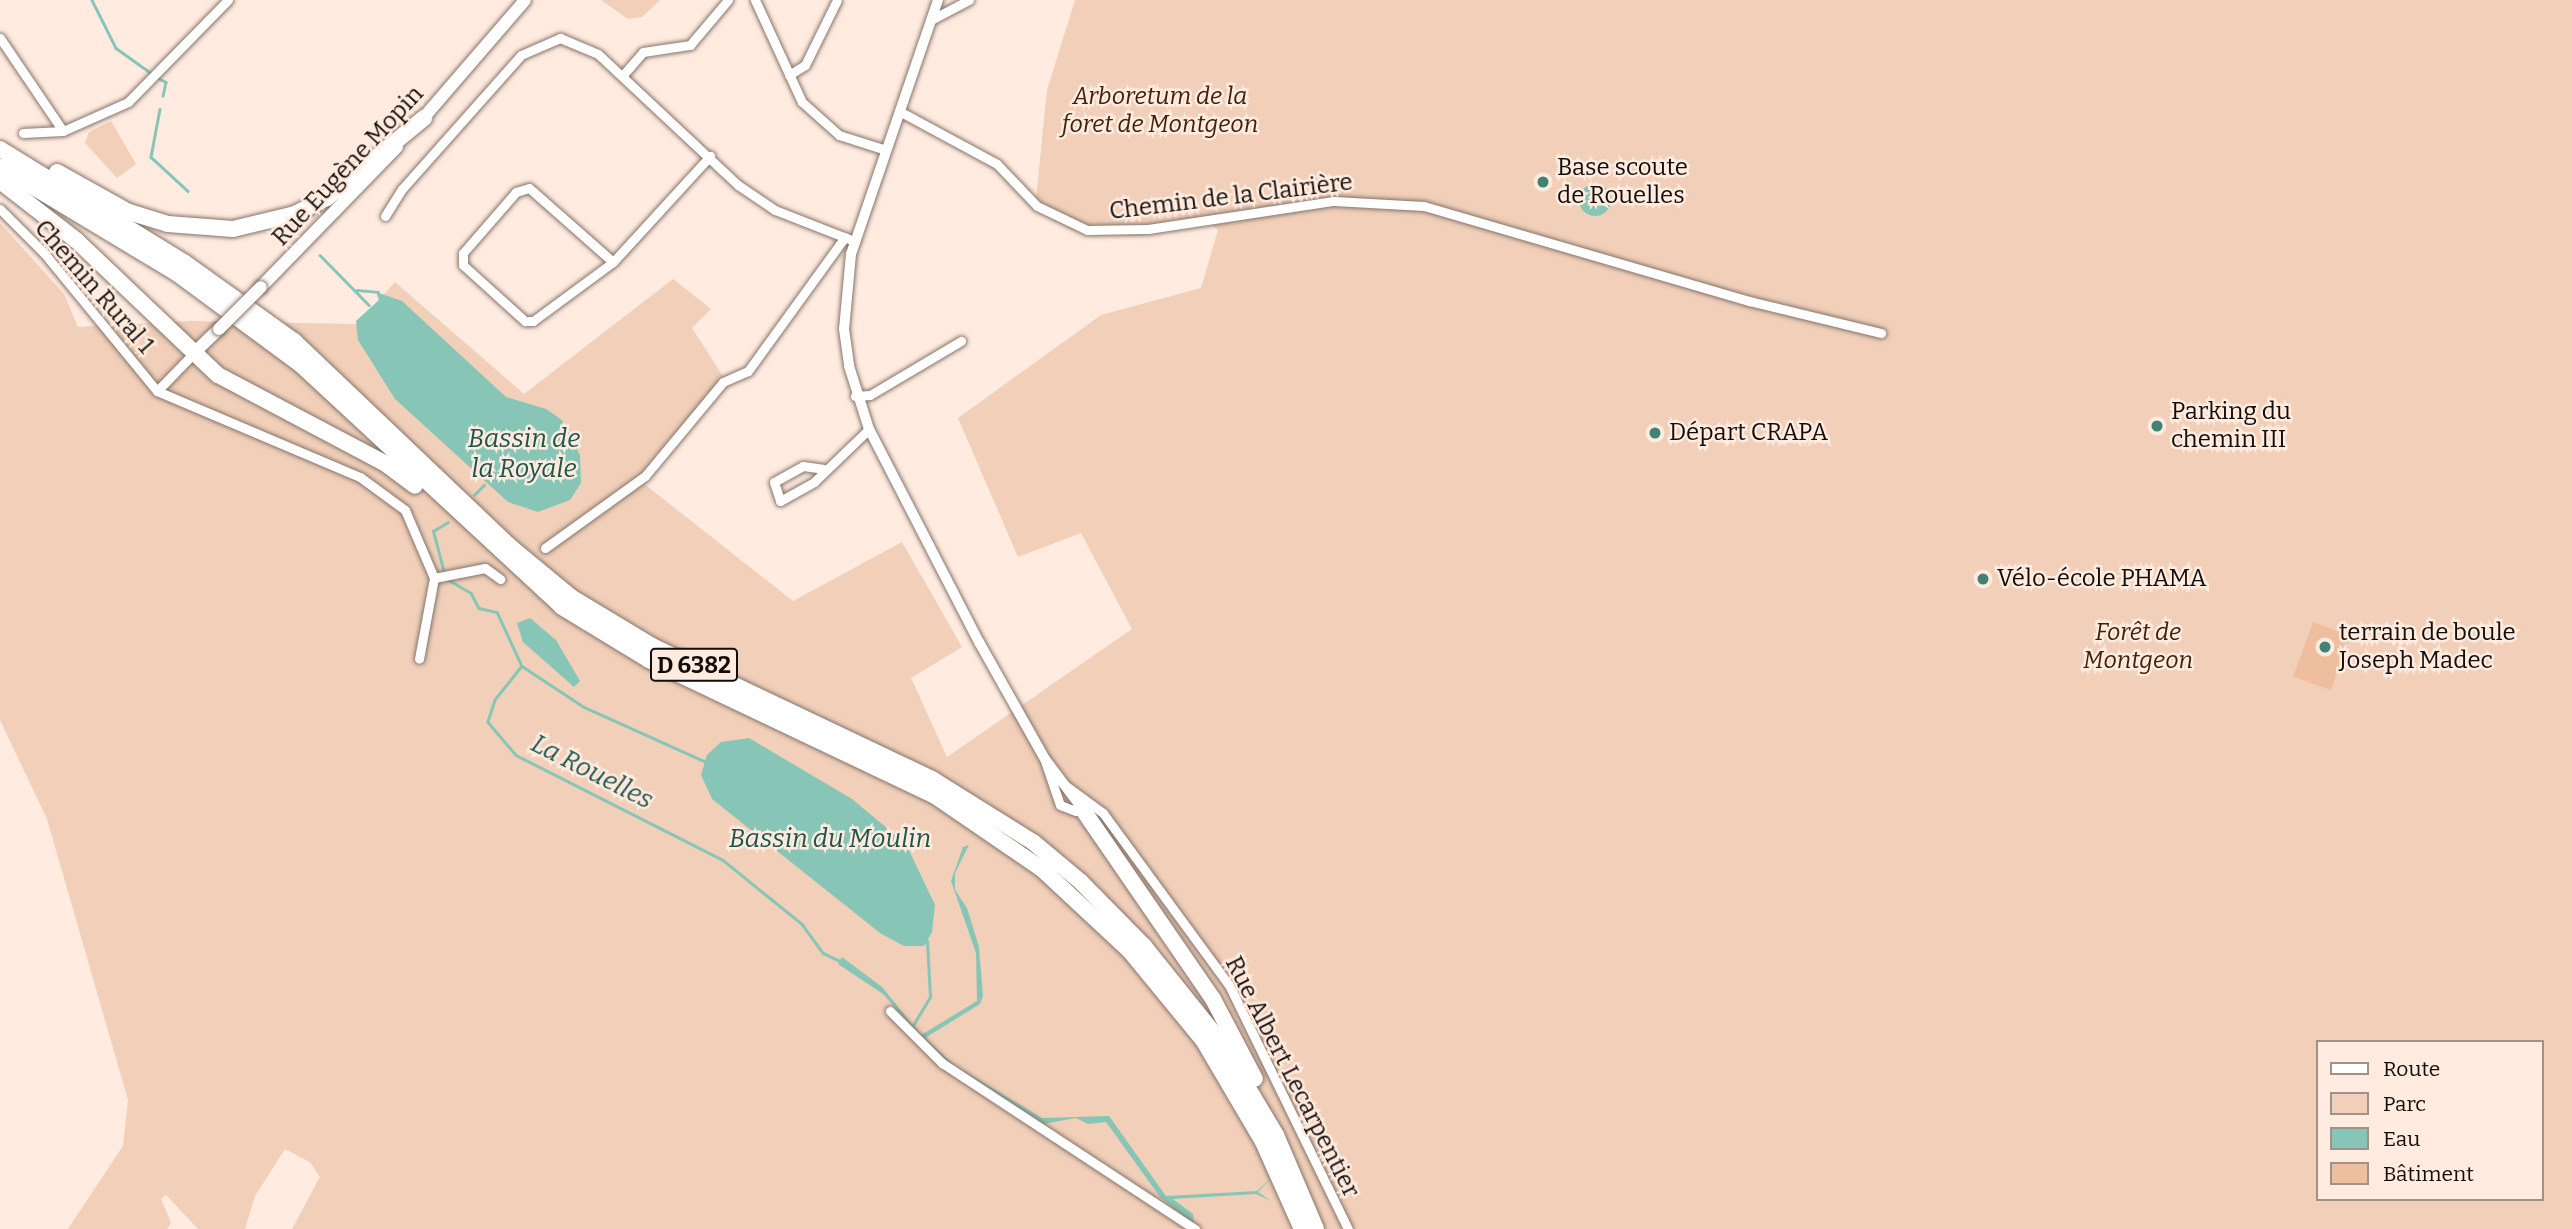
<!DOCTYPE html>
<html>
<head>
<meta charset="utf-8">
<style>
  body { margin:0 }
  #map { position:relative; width:2572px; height:1229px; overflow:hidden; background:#ffebdf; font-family:Bitter,serif }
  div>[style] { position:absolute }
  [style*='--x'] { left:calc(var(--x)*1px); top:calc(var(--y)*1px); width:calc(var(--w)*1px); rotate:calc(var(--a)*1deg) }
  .green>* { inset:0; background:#f1cfb9 }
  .water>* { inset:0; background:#87c6b6 }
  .round { border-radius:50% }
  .stream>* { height:2.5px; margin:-1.25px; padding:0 1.25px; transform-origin:1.25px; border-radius:1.25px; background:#87c6b6 }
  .building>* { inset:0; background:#eebe9f; transform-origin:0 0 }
  .roads { filter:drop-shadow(0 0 2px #86756b) drop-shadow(0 0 2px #86756b) }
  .minor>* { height:9px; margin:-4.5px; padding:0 4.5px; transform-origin:4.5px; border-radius:4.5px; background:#fff }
  .tertiary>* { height:10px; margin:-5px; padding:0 5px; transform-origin:5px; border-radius:5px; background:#fff }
  .secondary>* { height:12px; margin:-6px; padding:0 6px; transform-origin:6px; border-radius:6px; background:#fff }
  .trunk>* { height:16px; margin:-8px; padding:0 8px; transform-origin:8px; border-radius:8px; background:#fff }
  .bridges { filter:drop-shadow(0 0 2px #86756b) drop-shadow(0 0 2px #86756b) }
  .secondary-bridge>* { height:12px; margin:-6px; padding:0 6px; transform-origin:6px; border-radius:6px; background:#fff }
  .dots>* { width:19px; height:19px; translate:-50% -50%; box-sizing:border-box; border:4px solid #ffebdf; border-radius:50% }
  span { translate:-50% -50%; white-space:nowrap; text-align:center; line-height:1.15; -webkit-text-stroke:5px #ffebdf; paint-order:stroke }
  .shield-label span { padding:2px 5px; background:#ffebdf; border:2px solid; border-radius:5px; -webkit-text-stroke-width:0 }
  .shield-label { font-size:23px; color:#130d09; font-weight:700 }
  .park-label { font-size:24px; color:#402109; font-style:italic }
  .street-label { font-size:24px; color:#130d09 }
  .poi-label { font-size:24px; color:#130d09 }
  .left { translate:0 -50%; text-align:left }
  .water-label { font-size:26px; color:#20554a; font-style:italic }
  .legend { position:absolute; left:2316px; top:1040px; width:228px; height:161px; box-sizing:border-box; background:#ffebdf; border:2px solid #a19289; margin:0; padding:9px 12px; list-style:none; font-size:21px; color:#130d09 }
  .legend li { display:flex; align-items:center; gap:14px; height:35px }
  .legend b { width:35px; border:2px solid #a19289 }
</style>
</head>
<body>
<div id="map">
  <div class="green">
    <div style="clip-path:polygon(601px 0,660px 0,642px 17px,628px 19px)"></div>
    <div style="clip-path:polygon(evenodd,1075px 0,2572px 0,2572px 1229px,292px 1229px,320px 1177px,310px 1162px,285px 1149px,255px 1196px,245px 1229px,198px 1229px,166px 1195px,161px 1199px,171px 1223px,167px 1229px,68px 1229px,123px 1146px,128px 1100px,47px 819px,0 720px,0 223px,64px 294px,78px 327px,190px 321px,357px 324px,395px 282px,524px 394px,673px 279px,711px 309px,692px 328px,726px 381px,643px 483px,793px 601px,902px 542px,962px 647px,911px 678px,947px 757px,1132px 629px,1081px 533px,1018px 557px,958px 418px,1101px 315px,1201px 288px,1218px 230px,1210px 224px,1138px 236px,1094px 234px,1072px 230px,1035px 209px,1047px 90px,1075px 0,2318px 1042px,2542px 1042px,2542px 1199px,2318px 1199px,2318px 1042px)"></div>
    <div style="clip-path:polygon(111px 121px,136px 164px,117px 178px,85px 143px,89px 132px)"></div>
  </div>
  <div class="water">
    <div class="round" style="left:1579px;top:184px;width:32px;height:32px"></div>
    <div style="clip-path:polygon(376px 292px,402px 301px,506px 397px,546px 409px,562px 420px,580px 455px,581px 483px,570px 500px,538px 512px,508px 502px,395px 399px,358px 340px,356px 321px,379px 300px)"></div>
    <div style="clip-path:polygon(530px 618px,556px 640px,580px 681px,574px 687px,523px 642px,517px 623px)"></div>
    <div style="clip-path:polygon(749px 738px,852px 799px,906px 844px,935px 905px,932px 932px,924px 946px,904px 946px,880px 933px,712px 799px,701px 775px,707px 755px,721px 742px)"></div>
    <div style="clip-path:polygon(969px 845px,955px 873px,955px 890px,967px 908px,979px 947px,983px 996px,980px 1004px,925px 1038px,954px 1065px,1042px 1118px,1109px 1116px,1166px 1196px,1257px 1191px,1272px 1177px,1258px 1192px,1271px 1201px,1256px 1194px,1173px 1199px,1193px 1214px,1194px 1225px,1160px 1197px,1106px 1122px,1088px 1124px,1076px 1118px,1044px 1124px,946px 1065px,883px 994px,838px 964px,842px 957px,882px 987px,921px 1035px,977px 1001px,976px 953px,951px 881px,963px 847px)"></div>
  </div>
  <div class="stream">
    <div style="--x:92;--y:0;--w:54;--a:63.4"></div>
    <div style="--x:116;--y:48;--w:43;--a:35.5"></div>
    <div style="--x:156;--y:77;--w:11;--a:27"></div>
    <div style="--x:166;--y:82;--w:14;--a:102"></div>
    <div style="--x:160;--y:109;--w:49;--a:100.6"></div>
    <div style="--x:151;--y:157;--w:50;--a:42.6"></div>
    <div style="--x:320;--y:255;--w:70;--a:45.6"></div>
    <div style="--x:357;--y:290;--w:21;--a:5"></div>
    <div style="--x:474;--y:495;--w:14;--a:-45"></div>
    <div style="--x:444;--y:573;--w:43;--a:-104.7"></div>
    <div style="--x:433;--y:531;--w:17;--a:-31"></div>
    <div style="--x:447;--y:579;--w:28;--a:30"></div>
    <div style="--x:471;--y:593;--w:17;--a:62"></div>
    <div style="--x:479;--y:608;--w:18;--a:13"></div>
    <div style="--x:497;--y:612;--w:60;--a:65.2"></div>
    <div style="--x:522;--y:666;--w:43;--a:128.5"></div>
    <div style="--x:495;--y:700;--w:23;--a:108"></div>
    <div style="--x:488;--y:722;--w:43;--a:49.7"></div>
    <div style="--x:516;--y:755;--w:232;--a:26.9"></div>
    <div style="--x:723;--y:860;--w:102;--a:39"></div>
    <div style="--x:802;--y:924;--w:36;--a:54"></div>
    <div style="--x:823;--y:953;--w:21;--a:25"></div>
    <div style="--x:522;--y:666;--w:74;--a:33.5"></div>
    <div style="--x:584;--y:707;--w:132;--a:24.2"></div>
    <div style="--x:912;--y:1027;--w:35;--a:-59"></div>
    <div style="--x:930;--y:997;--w:56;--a:-93.1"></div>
  </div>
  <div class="building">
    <div style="left:2313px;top:622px;width:40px;height:58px;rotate:20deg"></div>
  </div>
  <div class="roads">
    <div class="minor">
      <div style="--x:755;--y:0;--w:112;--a:65.3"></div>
      <div style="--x:802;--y:102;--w:50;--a:41.7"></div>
      <div style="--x:839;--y:135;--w:49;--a:17.7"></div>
      <div style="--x:931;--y:20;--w:43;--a:-27.8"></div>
      <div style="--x:0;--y:38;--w:112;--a:55.9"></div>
      <div style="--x:623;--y:75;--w:30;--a:-49"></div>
      <div style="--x:643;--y:52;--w:48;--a:-8.5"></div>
      <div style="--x:690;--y:45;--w:59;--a:-49.8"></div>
      <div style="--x:789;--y:75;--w:19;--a:-32"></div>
      <div style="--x:805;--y:65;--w:72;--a:-63.8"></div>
      <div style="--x:899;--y:111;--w:111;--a:28.4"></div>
      <div style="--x:997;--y:164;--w:58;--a:46.4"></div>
      <div style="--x:1037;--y:206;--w:55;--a:25.6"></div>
      <div style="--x:1087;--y:230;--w:61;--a:-0.9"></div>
      <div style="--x:1148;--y:229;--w:188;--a:-8.6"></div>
      <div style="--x:1334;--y:201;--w:90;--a:3.2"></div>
      <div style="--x:1424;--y:206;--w:339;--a:16.3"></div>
      <div style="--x:1749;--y:301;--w:136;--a:13.6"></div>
      <div style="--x:23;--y:133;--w:40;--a:-2.9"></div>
      <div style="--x:63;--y:131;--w:71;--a:-24"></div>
      <div style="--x:128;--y:102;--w:143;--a:-45.6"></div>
      <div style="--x:0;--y:209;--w:62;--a:45"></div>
      <div style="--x:44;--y:253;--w:178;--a:50.7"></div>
      <div style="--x:157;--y:391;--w:220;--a:23"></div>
      <div style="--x:360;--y:477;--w:56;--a:36.3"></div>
      <div style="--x:405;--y:510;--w:74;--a:66.9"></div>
      <div style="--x:434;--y:578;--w:82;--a:100.5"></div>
      <div style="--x:385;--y:216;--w:32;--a:-58"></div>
      <div style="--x:402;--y:189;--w:179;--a:-48.4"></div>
      <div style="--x:521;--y:55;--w:43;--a:-23.6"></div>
      <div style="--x:560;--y:38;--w:41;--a:22.8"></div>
      <div style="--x:598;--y:54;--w:192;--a:43.1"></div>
      <div style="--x:738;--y:185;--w:45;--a:34"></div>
      <div style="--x:775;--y:210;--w:85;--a:21.4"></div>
      <div style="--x:613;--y:262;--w:112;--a:-138.6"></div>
      <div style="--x:529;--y:188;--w:14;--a:163"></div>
      <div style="--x:516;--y:192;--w:81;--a:131"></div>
      <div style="--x:463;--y:253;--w:12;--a:90"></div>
      <div style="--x:463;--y:265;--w:84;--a:42.1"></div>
      <div style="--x:525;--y:321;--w:8;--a:0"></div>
      <div style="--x:533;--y:321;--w:99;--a:-36.4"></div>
      <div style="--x:613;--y:262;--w:144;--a:-47.5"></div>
      <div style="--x:157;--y:391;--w:53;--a:-45.8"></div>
      <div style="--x:855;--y:396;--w:15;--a:-4"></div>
      <div style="--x:870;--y:395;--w:106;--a:-30.7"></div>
      <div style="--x:824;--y:469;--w:21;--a:-172"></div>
      <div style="--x:803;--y:466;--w:33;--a:151"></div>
      <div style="--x:774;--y:482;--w:20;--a:72"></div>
      <div style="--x:780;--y:501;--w:39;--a:-29"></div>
      <div style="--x:814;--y:482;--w:76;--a:-43.9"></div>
      <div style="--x:545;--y:548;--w:123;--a:-35.8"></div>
      <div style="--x:645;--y:476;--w:122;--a:-50.3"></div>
      <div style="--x:723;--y:382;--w:27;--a:-24"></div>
      <div style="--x:748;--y:371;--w:165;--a:-54.1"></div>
      <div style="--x:434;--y:578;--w:52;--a:-11.1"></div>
      <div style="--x:485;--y:568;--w:19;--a:36"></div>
      <div style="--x:1045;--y:761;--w:46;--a:71.2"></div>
      <div style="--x:1060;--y:805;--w:17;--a:21"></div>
      <div style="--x:1076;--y:811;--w:10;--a:-37"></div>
      <div style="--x:1066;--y:786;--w:46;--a:36.1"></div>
      <div style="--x:1103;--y:813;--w:213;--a:53.8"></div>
      <div style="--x:1229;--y:985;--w:271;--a:64"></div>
      <div style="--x:890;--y:1011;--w:74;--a:45"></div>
      <div style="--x:942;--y:1063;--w:303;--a:33.3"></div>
    </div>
    <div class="tertiary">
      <div style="--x:938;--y:0;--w:268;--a:108.9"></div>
      <div style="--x:851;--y:254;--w:75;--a:95.3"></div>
      <div style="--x:844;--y:329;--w:37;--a:82"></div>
      <div style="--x:849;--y:366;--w:66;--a:72.4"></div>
      <div style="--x:869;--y:429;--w:240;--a:62.7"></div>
      <div style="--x:979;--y:642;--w:134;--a:60.6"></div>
      <div style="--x:1045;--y:759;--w:60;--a:53.1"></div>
    </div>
    <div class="secondary">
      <div style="--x:419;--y:123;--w:162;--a:-49.2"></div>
      <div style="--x:261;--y:287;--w:195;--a:-45.8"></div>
      <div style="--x:194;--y:353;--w:35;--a:-44"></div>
    </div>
    <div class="trunk">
      <div style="--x:0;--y:149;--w:217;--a:31.6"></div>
      <div style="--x:185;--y:263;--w:134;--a:35.6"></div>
      <div style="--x:294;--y:341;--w:296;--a:43.6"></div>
      <div style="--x:508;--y:545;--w:82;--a:39.5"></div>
      <div style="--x:571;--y:597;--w:97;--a:31.1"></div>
      <div style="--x:654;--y:647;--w:308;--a:25.4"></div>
      <div style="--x:932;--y:779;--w:119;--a:32"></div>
      <div style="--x:1033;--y:842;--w:62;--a:39.8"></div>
      <div style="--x:1081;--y:882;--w:90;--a:45.5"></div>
      <div style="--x:1144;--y:946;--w:122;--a:51.3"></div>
      <div style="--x:1220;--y:1041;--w:109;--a:59.2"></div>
      <div style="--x:1276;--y:1135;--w:102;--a:66.9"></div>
      <div style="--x:0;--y:167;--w:208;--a:31"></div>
      <div style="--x:178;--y:274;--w:152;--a:36.4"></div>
      <div style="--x:300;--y:364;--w:357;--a:42.8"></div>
      <div style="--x:562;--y:607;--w:102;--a:31.3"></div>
      <div style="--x:649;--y:660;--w:317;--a:25.4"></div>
      <div style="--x:935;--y:796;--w:130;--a:34.3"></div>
      <div style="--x:1042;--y:869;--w:119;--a:43"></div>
      <div style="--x:1129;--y:950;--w:117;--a:50.6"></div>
      <div style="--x:1203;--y:1040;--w:118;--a:59.5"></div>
      <div style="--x:1263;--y:1142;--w:95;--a:65.9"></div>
      <div style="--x:57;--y:172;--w:82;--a:29.1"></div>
      <div style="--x:129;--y:212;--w:41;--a:17.1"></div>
      <div style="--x:168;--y:224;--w:65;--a:4.4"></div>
      <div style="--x:233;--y:229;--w:64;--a:-13.6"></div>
      <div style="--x:295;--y:214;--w:36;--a:-27"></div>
      <div style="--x:327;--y:198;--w:126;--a:-39.5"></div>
      <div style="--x:0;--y:181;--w:96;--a:37.8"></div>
      <div style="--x:76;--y:240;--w:196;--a:43.6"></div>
      <div style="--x:218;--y:375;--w:190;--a:27.9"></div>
      <div style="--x:386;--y:464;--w:36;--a:37"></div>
      <div style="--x:1081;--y:807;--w:233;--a:55.5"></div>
      <div style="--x:1213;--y:999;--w:90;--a:62.3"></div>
    </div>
  </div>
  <div class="bridges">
    <div class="secondary-bridge">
      <div style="--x:219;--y:329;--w:59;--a:-45"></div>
    </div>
  </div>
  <div class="dots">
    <div style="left:1543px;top:182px;background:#408273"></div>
    <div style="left:2157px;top:426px;background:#408273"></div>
    <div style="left:1655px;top:433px;background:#408273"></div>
    <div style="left:1983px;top:579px;background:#408273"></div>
    <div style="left:2325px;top:647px;background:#408273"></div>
  </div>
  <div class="shield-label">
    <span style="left:694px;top:665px">D 6382</span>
  </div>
  <div class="park-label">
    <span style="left:1160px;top:111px">Arboretum de la<br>foret de Montgeon</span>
    <span style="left:2138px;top:647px">Forêt de<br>Montgeon</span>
  </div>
  <div class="street-label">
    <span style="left:348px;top:166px;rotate:-47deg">Rue Eugène Mopin</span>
    <span style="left:1231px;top:197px;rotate:-7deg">Chemin de la Clairière</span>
    <span style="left:94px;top:287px;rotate:49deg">Chemin Rural 1</span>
    <span style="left:1292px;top:1077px;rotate:63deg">Rue Albert Lecarpentier</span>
  </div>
  <div class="poi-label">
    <span class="left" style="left:1557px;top:182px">Base scoute<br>de Rouelles</span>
    <span class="left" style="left:2171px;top:426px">Parking du<br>chemin III</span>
    <span class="left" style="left:1669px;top:433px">Départ CRAPA</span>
    <span class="left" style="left:1997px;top:579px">Vélo-école PHAMA</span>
    <span class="left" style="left:2339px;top:647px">terrain de boule<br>Joseph Madec</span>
  </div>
  <div class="water-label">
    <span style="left:524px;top:454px">Bassin de<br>la Royale</span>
    <span style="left:592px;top:772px;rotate:27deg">La Rouelles</span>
    <span style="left:830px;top:839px">Bassin du Moulin</span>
  </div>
  <ul class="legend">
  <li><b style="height:9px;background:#fff"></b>Route</li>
  <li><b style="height:19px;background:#f1cfb9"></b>Parc</li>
  <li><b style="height:19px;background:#87c6b6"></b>Eau</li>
  <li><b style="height:19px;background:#eebe9f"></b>Bâtiment</li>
  </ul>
</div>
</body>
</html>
